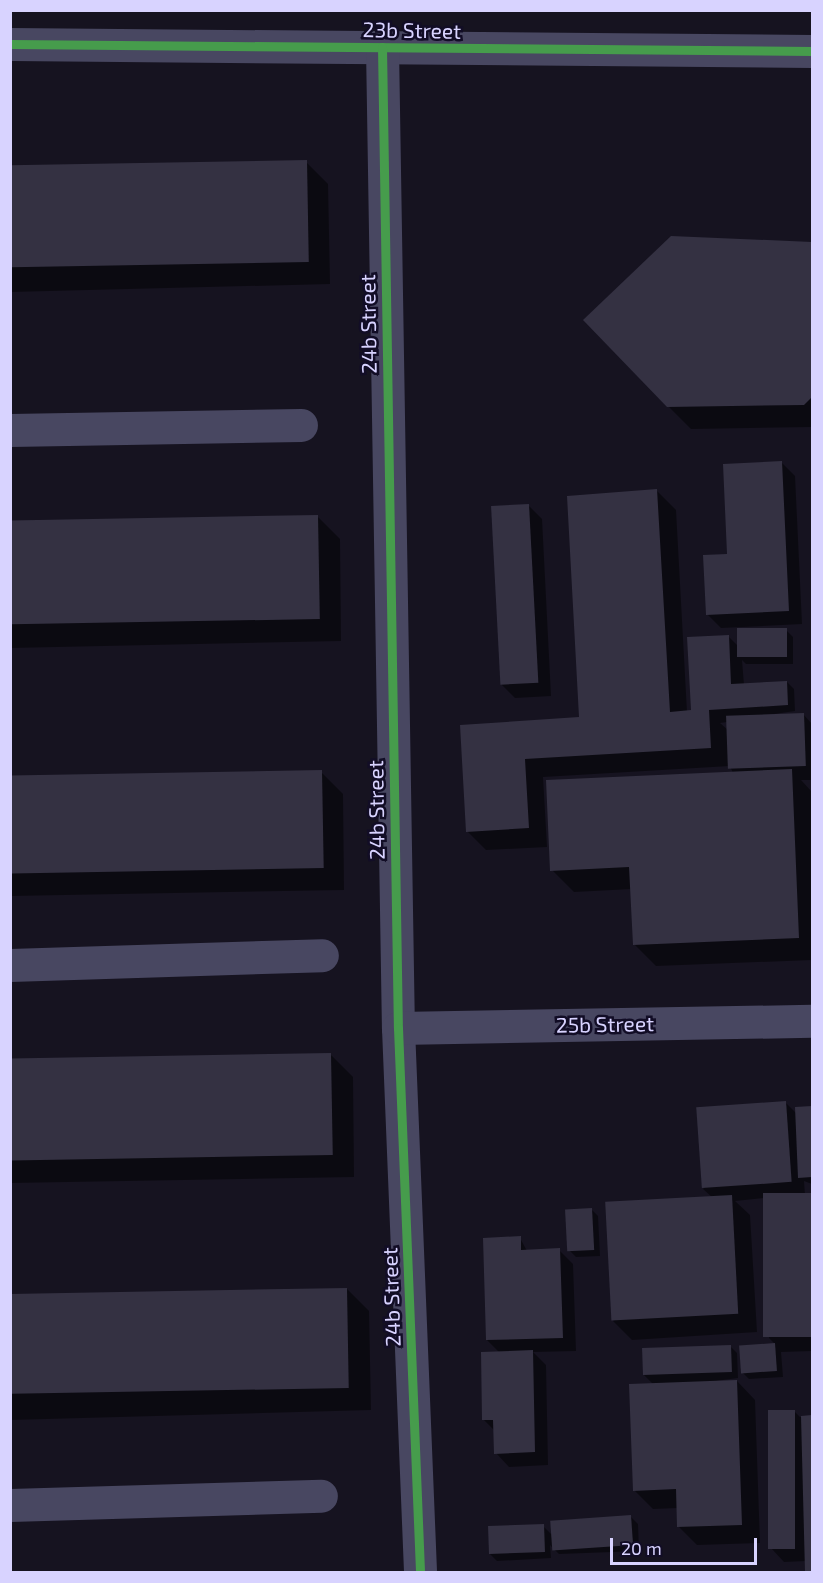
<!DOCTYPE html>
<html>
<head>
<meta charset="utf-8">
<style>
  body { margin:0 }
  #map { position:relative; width:823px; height:1583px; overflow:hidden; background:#161320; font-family:"Exo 2",sans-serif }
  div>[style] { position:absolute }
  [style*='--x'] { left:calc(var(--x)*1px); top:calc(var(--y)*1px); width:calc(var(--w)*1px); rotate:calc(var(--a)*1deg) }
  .shadow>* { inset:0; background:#0007 }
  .building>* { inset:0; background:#343142; transform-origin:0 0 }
  .minor>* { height:33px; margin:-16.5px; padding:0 16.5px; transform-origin:16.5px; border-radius:16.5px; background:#484761 }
  .cycleway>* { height:9px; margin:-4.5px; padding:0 4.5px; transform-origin:4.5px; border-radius:4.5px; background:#469c4c }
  span { translate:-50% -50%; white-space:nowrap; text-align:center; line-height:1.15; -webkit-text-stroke:5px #120d26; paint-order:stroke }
  .street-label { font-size:21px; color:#d8d3ff }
  .frame { position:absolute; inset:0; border:12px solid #d8d3ff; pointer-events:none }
  .scale { position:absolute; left:610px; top:1538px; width:147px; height:27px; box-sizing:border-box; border:3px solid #d8d3ff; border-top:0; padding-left:8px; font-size:18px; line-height:21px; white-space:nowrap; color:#d8d3ff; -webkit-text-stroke:4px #120d26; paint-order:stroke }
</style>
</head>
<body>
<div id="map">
  <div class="shadow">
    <div style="clip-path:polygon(306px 162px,328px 184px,330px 284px,10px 292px,10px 170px)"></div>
    <div style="clip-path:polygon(671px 238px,812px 244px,812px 427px,691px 429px,668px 406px)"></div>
    <div style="clip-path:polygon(781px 462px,795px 476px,802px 624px,721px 628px,707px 614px,728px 555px)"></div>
    <div style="clip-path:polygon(evenodd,657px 491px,676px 510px,687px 712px,695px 712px,728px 636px,739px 647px,786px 630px,793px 637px,793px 664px,746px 664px,742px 660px,744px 685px,787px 682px,794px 689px,795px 711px,760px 716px,803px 714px,812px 724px,812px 780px,801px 780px,812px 792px,812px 960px,656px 966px,634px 944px,632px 889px,574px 892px,552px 870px,733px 773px,730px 766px,543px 777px,547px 847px,486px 850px,468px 832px,461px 726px,581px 718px,657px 491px,727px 722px,728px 730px,720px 723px,727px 722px)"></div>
    <div style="clip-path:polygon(528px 505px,542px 519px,551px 696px,515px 698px,501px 684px)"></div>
    <div style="clip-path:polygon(318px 517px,340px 539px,341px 641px,10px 648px,10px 523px)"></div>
    <div style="clip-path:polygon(321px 772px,343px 794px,344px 890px,10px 896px,10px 777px)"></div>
    <div style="clip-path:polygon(331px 1055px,353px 1077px,354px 1177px,10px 1183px,10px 1060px)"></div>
    <div style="clip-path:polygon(785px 1102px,797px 1114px,797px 1108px,812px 1108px,812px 1184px,804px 1181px,805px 1195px,812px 1194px,812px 1351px,781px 1352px,783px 1377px,749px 1379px,742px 1372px,740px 1346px,775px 1344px,769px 1338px,765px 1198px,735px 1201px,750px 1215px,757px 1332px,632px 1340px,613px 1321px,713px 1198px,703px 1189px)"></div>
    <div style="clip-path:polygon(591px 1209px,598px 1216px,600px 1256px,576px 1257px,569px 1250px)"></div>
    <div style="clip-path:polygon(520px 1238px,527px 1251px,559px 1250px,573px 1264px,576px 1351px,533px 1352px,546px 1365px,548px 1465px,509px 1467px,496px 1453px,495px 1431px,484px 1420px,500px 1353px,487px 1340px)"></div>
    <div style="clip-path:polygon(347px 1289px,369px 1311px,371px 1410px,10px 1420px,10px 1298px)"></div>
    <div style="clip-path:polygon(730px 1346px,737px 1353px,738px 1378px,700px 1383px,737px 1381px,755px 1400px,760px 1543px,697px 1545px,679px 1527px,678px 1508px,653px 1509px,634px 1490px,654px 1385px,644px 1375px)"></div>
    <div style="clip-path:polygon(794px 1411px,800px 1417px,812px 1417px,812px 1572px,806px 1572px,806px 1561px,784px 1562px,771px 1548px)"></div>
    <div style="clip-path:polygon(631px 1517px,638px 1524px,639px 1551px,559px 1554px,550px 1545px,551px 1558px,497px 1561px,490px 1554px,543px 1526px,551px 1534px)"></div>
  </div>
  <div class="building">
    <div style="left:307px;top:160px;width:102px;height:297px;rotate:89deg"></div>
    <div style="clip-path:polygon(671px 236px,812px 242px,812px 397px,804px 405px,667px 407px,583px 320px)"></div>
    <div style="clip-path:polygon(782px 461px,789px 611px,706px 615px,703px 555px,727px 554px,723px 464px)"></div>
    <div style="clip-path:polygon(657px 489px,670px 712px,691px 710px,687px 637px,729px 635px,731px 684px,787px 681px,788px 705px,709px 710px,711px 748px,525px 759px,529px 828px,466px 832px,460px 725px,579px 717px,567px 496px)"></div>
    <div style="left:529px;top:504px;width:179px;height:38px;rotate:87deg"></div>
    <div style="left:318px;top:515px;width:104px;height:308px;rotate:89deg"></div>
    <div style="left:787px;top:628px;width:29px;height:50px;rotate:90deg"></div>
    <div style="left:804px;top:713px;width:53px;height:78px;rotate:88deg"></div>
    <div style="clip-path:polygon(792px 769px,799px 938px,633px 945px,629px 867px,550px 871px,546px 780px)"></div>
    <div style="left:322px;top:770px;width:98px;height:312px;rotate:89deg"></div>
    <div style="left:331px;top:1053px;width:102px;height:321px;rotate:89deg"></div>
    <div style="left:786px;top:1101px;width:81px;height:90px;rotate:86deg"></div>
    <div style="clip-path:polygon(812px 1106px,812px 1177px,798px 1178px,795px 1107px)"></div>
    <div style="left:812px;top:1193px;width:144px;height:49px;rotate:90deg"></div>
    <div style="left:732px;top:1195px;width:119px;height:127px;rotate:87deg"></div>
    <div style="left:592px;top:1208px;width:42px;height:27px;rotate:87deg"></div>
    <div style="clip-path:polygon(521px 1236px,521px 1250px,560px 1248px,563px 1338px,486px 1340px,483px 1238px)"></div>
    <div style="left:347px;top:1288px;width:100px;height:337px;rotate:89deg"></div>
    <div style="left:775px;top:1343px;width:28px;height:36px;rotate:86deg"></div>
    <div style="left:731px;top:1345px;width:27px;height:89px;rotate:88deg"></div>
    <div style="clip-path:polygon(533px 1350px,535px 1452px,494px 1454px,493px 1420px,482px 1420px,481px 1352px)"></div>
    <div style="clip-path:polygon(737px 1380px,742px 1525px,677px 1527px,676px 1489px,633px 1491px,629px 1384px)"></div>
    <div style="left:768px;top:1410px;width:27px;height:139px"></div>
    <div style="clip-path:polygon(812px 1415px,812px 1572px,805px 1572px,801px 1416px)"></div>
    <div style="left:631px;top:1515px;width:30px;height:81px;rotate:86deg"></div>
    <div style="left:544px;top:1524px;width:28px;height:56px;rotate:88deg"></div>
  </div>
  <div class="minor">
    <div style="--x:10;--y:44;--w:802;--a:0.5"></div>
    <div style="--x:382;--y:47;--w:981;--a:89.07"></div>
    <div style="--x:398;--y:1028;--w:544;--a:87.68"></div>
    <div style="--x:10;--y:430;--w:291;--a:-1"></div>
    <div style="--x:10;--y:965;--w:312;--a:-1.8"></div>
    <div style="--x:398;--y:1028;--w:414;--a:-1"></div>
    <div style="--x:10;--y:1505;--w:311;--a:-1.7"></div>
  </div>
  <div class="cycleway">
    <div style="--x:10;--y:44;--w:802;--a:0.5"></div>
    <div style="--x:382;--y:47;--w:981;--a:89.07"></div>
    <div style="--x:398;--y:1028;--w:544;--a:87.68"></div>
  </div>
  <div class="street-label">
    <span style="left:412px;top:30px;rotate:1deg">23b Street</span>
    <span style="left:368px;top:324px;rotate:-91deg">24b Street</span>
    <span style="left:376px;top:810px;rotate:-91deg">24b Street</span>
    <span style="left:605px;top:1024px;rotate:-1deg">25b Street</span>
    <span style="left:391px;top:1297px;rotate:-92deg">24b Street</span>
  </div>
  <div class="frame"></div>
  <div class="scale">20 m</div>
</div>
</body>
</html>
